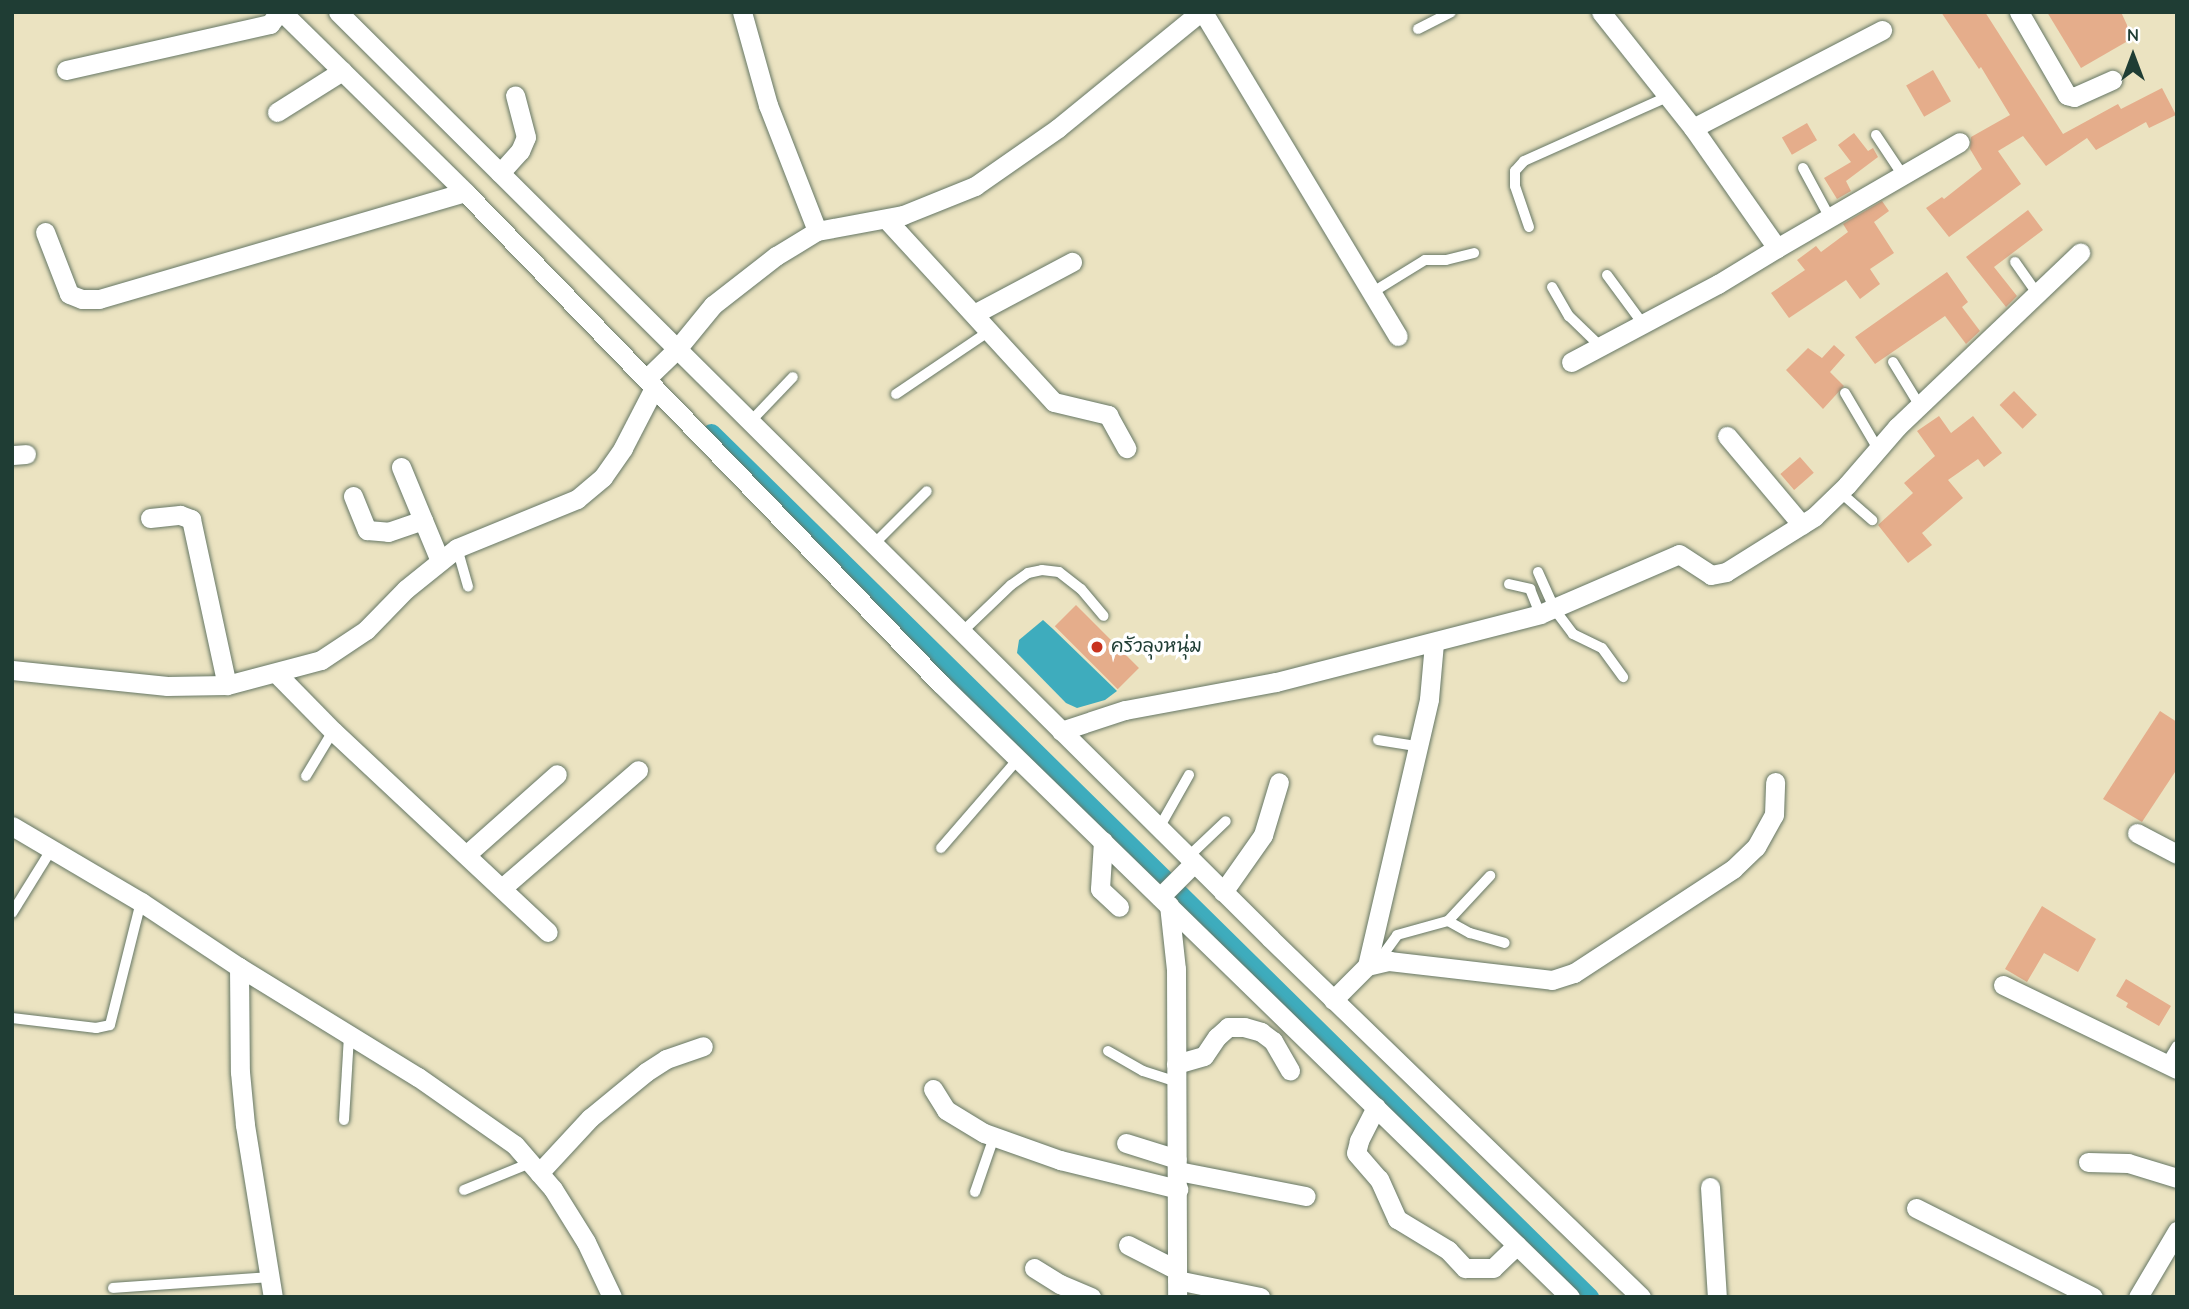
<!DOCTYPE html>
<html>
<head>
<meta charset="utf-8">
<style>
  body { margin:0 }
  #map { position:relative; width:2189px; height:1309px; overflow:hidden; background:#ebe3c1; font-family:"Comic Neue","Playpen Sans Thai",sans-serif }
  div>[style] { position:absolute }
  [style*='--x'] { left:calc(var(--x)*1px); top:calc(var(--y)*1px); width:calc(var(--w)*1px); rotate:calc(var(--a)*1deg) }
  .water>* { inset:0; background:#3eacbd }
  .canal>* { height:19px; margin:-9.5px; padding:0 9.5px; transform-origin:9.5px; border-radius:9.5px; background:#3eacbd }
  .building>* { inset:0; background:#e5ad8b; transform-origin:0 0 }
  .roads { filter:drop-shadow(0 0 2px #667765) drop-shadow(0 0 2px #667765) }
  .lane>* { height:10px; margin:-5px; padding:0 5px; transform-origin:5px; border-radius:5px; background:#fff }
  .street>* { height:19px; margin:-9.5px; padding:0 9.5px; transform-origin:9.5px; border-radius:9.5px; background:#fff }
  .dots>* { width:19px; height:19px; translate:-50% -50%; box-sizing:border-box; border:4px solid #fff; border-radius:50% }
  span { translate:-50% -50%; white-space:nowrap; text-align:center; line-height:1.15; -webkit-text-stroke:7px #fff; paint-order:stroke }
  .poi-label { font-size:19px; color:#1f3d34 }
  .left { translate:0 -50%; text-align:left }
  .frame { position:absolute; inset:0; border:14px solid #1f3d34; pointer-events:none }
  .north { position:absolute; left:2098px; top:21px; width:70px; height:70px; -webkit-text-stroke:5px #fff; paint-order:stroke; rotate:0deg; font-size:19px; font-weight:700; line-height:28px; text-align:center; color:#1f3d34 }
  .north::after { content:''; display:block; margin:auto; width:24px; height:32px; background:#1f3d34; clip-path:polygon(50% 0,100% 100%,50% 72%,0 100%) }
</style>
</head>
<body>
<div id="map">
  <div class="water">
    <div style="clip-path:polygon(1043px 620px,1053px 629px,1117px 691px,1105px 700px,1077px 708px,1066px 703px,1017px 653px,1019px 640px)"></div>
  </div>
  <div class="canal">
    <div style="--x:711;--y:433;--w:1232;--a:44.54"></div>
  </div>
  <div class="building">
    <div style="clip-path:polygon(1941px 12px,1985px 12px,2063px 134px,2118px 104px,2121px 109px,2162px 88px,2176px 115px,2149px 128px,2146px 122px,2096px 150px,2087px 138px,2046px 166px,2023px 136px,1998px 151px,2021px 184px,1949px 237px,1926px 208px,1942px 197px,1944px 199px,1982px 169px,1970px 149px,1971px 137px,2010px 115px,1981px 67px,1979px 69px)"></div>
    <div style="clip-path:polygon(2047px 12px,2121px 12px,2133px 38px,2081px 68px)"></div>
    <div style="left:1933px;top:70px;width:36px;height:31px;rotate:60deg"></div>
    <div style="left:1807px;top:123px;width:20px;height:29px;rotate:60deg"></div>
    <div style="clip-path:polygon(1854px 133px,1868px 151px,1873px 148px,1878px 157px,1846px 181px,1851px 191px,1837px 199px,1824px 178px,1851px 162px,1838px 145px)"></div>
    <div style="clip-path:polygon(1882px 201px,1889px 211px,1874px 222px,1894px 253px,1870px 269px,1880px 284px,1860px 299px,1846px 280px,1789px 318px,1771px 293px,1805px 270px,1797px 260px,1816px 246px,1821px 252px,1848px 232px,1843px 224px)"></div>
    <div style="clip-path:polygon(2028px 210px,2043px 230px,1994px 267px,2017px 296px,2006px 307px,1966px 257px)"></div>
    <div style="clip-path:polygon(1947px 272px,1968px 302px,1962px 307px,1980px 331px,1966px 344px,1945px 316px,1875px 364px,1855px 337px)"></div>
    <div style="clip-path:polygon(1834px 345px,1845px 355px,1830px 372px,1844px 386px,1823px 409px,1786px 370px,1808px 348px,1822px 358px)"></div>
    <div style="left:2014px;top:391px;width:33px;height:20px;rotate:46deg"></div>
    <div style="clip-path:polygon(1939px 416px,1951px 433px,1973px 416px,2002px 453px,1984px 467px,1978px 459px,1948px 480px,1963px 498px,1922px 533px,1932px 545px,1908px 563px,1878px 525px,1913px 493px,1904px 483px,1935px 456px,1917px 431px)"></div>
    <div style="left:1800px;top:457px;width:21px;height:26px;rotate:49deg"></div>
    <div style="left:1076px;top:605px;width:89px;height:30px;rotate:45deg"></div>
    <div style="clip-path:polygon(2160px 711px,2177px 722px,2177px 769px,2142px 822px,2103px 799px)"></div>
    <div style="clip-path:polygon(2042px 906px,2096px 939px,2078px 972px,2044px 953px,2027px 982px,2005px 969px)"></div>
    <div style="clip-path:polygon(2126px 979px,2171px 1006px,2159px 1026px,2126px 1007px,2128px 1003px,2116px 996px)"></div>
  </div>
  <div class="roads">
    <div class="lane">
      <div style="--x:1418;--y:29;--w:37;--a:-27"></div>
      <div style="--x:1876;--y:135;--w:47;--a:56.3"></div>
      <div style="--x:1803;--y:168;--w:55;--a:61.6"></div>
      <div style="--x:1529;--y:227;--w:43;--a:-108.9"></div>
      <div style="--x:1515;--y:186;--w:15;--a:-90"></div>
      <div style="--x:1515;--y:171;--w:13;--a:-48"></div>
      <div style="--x:1524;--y:161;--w:157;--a:-24.1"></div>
      <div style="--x:2015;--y:262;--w:38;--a:55"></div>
      <div style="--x:1607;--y:275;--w:61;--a:53.7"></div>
      <div style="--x:1552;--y:287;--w:34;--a:60"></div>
      <div style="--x:1569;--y:316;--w:43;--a:44.1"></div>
      <div style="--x:1373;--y:292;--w:61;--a:-31.6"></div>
      <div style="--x:1425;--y:260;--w:21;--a:0"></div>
      <div style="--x:1446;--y:260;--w:29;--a:-14"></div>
      <div style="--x:1893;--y:362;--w:52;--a:58.5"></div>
      <div style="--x:1845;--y:393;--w:65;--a:59.5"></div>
      <div style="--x:896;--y:394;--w:111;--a:-34"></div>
      <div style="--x:750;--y:422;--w:62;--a:-46.3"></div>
      <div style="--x:1840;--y:492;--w:43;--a:41.2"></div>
      <div style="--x:873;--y:545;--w:76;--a:-45"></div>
      <div style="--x:457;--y:548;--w:40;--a:74"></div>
      <div style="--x:1538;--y:572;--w:42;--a:65.9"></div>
      <div style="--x:1555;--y:610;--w:30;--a:53"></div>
      <div style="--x:1573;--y:634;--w:32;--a:26"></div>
      <div style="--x:1602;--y:648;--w:36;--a:54"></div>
      <div style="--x:1509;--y:584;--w:22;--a:13"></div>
      <div style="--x:1530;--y:589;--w:27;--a:68"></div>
      <div style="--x:962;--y:632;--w:68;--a:-43.8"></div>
      <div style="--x:1011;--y:585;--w:21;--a:-35"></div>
      <div style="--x:1028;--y:573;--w:14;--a:-12"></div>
      <div style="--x:1042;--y:570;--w:17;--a:7"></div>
      <div style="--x:1059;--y:572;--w:28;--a:38"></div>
      <div style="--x:1081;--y:589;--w:35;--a:50"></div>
      <div style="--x:1378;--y:740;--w:38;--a:9"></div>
      <div style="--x:306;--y:776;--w:52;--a:-59"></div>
      <div style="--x:1159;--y:828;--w:61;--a:-60.5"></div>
      <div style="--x:941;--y:848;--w:118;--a:-49.1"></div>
      <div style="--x:1188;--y:857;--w:52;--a:-43.5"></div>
      <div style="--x:12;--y:913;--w:74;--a:-58.2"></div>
      <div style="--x:1448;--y:921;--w:25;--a:29"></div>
      <div style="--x:1470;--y:933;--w:36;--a:16"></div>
      <div style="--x:1377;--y:963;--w:34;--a:-54"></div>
      <div style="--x:1397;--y:935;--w:53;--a:-15.4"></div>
      <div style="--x:1448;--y:921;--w:62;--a:-47"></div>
      <div style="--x:12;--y:1018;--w:85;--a:6.8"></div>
      <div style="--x:96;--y:1028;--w:14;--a:-12"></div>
      <div style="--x:110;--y:1025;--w:127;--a:-75.9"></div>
      <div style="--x:1108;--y:1051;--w:40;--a:29.7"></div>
      <div style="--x:1143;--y:1071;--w:35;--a:18"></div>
      <div style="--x:2166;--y:1064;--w:21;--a:-59"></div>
      <div style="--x:344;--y:1120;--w:85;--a:-86.6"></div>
      <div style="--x:464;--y:1190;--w:71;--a:-22.2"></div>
      <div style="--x:975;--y:1192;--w:58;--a:-70.9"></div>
      <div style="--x:113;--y:1288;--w:157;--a:-4"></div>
    </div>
    <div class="street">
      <div style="--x:282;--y:12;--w:257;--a:44.5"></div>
      <div style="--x:465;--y:192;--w:685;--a:45.95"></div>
      <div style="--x:941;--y:684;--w:878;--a:44.26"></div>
      <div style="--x:338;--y:12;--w:1314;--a:44.81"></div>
      <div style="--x:1270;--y:938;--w:516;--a:44.06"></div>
      <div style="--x:742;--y:12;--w:97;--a:74.4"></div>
      <div style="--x:768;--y:105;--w:135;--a:68.7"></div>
      <div style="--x:1203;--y:12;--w:378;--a:59"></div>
      <div style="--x:2019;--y:12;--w:96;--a:60"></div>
      <div style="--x:2067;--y:95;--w:7;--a:16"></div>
      <div style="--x:2074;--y:97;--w:42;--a:-24.1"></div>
      <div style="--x:66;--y:70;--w:209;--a:-12.7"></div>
      <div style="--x:270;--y:24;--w:15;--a:-53"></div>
      <div style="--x:277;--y:112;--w:77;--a:-32.2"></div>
      <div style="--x:1693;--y:128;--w:213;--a:-27.4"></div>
      <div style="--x:500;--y:173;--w:30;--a:-48"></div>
      <div style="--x:520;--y:151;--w:15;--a:-67"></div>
      <div style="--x:526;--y:137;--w:43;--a:-104.7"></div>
      <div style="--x:887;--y:220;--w:247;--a:47.5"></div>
      <div style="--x:1054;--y:402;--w:56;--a:13.5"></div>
      <div style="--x:1108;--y:415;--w:38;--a:61"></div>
      <div style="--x:45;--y:232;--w:66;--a:68.8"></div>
      <div style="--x:69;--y:294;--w:14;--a:21"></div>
      <div style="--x:82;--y:299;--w:17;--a:0"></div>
      <div style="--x:99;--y:299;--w:381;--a:-16.3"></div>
      <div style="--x:1777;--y:248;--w:211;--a:-30.1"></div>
      <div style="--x:974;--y:314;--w:111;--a:-28"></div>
      <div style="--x:1571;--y:362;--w:166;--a:-28"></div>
      <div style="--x:1718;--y:284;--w:69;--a:-31.4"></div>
      <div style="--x:1777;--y:248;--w:146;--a:-125"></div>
      <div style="--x:1693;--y:128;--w:148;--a:-128.4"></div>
      <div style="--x:646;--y:379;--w:43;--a:-44.1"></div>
      <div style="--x:677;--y:349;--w:57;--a:-50.7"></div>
      <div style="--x:713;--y:305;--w:80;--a:-37.9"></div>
      <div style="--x:776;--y:256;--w:48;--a:-31.4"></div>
      <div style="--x:817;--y:231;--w:87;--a:-10.5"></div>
      <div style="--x:903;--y:215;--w:78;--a:-21.9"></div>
      <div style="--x:975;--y:186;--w:101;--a:-34.9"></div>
      <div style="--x:1058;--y:128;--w:183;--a:-39.2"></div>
      <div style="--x:1727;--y:436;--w:116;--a:49.9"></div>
      <div style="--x:12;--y:455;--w:14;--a:-4"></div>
      <div style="--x:401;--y:467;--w:102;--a:67.5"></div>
      <div style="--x:353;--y:496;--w:37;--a:68"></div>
      <div style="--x:367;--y:530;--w:21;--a:5"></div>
      <div style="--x:388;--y:532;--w:37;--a:-19"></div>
      <div style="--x:150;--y:518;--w:30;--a:-6"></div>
      <div style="--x:180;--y:515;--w:12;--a:20"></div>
      <div style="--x:191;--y:519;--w:170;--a:77.8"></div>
      <div style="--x:12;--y:670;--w:156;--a:5.9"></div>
      <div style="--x:167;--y:686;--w:60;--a:-1"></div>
      <div style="--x:227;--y:685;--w:97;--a:-14.9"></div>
      <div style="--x:321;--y:660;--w:54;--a:-33.7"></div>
      <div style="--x:366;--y:630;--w:57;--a:-45.7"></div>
      <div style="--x:406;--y:589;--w:65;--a:-38.8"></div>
      <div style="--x:457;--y:548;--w:130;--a:-22.2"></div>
      <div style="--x:577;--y:499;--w:34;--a:-40"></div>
      <div style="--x:603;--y:477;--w:35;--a:-55"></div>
      <div style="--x:623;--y:448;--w:68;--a:-62.7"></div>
      <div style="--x:277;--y:674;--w:80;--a:45.5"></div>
      <div style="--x:333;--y:731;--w:294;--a:43.1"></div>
      <div style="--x:1061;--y:731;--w:67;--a:-18.2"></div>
      <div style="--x:1125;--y:710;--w:154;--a:-10.5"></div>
      <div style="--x:1276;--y:682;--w:273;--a:-14.4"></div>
      <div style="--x:1540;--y:614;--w:151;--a:-23.3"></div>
      <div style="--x:1679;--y:554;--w:38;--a:33"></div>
      <div style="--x:1711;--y:575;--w:15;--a:-11"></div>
      <div style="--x:1726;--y:572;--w:104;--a:-32"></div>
      <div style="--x:1814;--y:517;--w:46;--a:-44.1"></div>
      <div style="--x:1847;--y:485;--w:77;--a:-49.2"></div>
      <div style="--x:1897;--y:427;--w:253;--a:-43.6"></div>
      <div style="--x:12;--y:826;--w:150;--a:30.5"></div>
      <div style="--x:141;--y:902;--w:118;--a:33.6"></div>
      <div style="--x:239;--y:967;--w:210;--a:31.6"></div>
      <div style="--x:418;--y:1077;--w:118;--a:35"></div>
      <div style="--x:515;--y:1145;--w:58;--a:49.2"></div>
      <div style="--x:553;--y:1189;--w:62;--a:58.1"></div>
      <div style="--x:586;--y:1242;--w:61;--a:64.7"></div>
      <div style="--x:2137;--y:833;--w:45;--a:27.7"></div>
      <div style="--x:1103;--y:841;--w:48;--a:93.6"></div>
      <div style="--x:1100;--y:889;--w:26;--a:43"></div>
      <div style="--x:467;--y:854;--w:120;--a:-41.6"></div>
      <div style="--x:502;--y:888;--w:180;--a:-40.9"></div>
      <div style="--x:1223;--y:892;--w:70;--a:-54.9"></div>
      <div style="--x:1263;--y:835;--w:55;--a:-73.2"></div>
      <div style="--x:1160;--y:897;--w:48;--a:-45"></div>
      <div style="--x:1169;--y:905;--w:64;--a:83.8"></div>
      <div style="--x:1176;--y:969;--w:328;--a:89.8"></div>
      <div style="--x:1367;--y:966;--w:274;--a:-76.9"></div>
      <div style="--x:1429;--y:699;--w:56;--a:-84.9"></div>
      <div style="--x:239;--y:967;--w:105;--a:89.5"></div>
      <div style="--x:240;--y:1072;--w:53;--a:84.6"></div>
      <div style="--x:245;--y:1125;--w:174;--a:80.8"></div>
      <div style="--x:2003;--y:985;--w:193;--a:25.8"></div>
      <div style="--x:1333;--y:1000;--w:48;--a:-45"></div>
      <div style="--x:1367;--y:966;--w:23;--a:-13"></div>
      <div style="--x:1389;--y:961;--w:164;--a:6.6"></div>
      <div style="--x:1552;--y:980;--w:23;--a:-18"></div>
      <div style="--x:1574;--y:973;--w:190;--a:-33.2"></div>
      <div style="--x:1733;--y:869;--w:32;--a:-44"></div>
      <div style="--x:1756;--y:847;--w:37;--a:-61"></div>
      <div style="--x:1774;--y:815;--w:33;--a:-88"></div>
      <div style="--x:1176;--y:1064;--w:29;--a:-16"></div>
      <div style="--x:1204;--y:1056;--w:23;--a:-56"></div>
      <div style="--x:1217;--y:1037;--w:15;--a:-42"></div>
      <div style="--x:1228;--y:1027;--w:16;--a:0"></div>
      <div style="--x:1244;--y:1027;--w:18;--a:16"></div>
      <div style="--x:1261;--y:1032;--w:15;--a:37"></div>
      <div style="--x:1273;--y:1041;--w:34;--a:60"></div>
      <div style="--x:933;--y:1089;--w:25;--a:58"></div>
      <div style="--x:946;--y:1110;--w:44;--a:31.2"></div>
      <div style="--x:984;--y:1133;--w:81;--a:19.6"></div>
      <div style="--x:1060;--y:1160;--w:122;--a:13.8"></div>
      <div style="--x:1376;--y:1107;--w:38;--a:117"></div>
      <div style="--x:1359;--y:1141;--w:12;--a:104"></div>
      <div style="--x:1356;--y:1153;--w:35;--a:49"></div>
      <div style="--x:1379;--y:1179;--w:44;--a:65.8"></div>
      <div style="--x:1397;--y:1219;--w:60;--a:31.3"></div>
      <div style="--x:1448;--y:1250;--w:25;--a:47"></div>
      <div style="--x:1465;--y:1268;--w:28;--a:0"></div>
      <div style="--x:1493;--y:1268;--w:33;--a:-44"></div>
      <div style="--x:1126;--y:1143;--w:53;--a:17.4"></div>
      <div style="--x:2088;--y:1162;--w:40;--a:1.4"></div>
      <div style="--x:2128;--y:1163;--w:51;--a:17"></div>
      <div style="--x:1178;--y:1171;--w:130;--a:11.1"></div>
      <div style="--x:539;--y:1173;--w:75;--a:-47.2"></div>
      <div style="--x:590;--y:1118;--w:72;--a:-39.4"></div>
      <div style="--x:646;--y:1072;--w:24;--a:-33"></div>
      <div style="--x:666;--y:1059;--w:39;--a:-19"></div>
      <div style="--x:1710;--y:1187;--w:110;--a:86.4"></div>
      <div style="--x:1916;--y:1208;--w:198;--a:26.7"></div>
      <div style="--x:1128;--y:1245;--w:55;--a:27"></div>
      <div style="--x:1034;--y:1268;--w:31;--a:32"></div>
      <div style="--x:1060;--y:1284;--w:34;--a:23"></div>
      <div style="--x:1177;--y:1280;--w:85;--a:11.6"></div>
      <div style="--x:2138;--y:1297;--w:77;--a:-59.4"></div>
    </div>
  </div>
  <div class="dots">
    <div style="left:1097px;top:647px;background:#c8321e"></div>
  </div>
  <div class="poi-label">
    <span class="left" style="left:1111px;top:647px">ครัวลุงหนุ่ม</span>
  </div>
  <div class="frame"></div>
  <div class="north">N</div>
</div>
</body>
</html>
